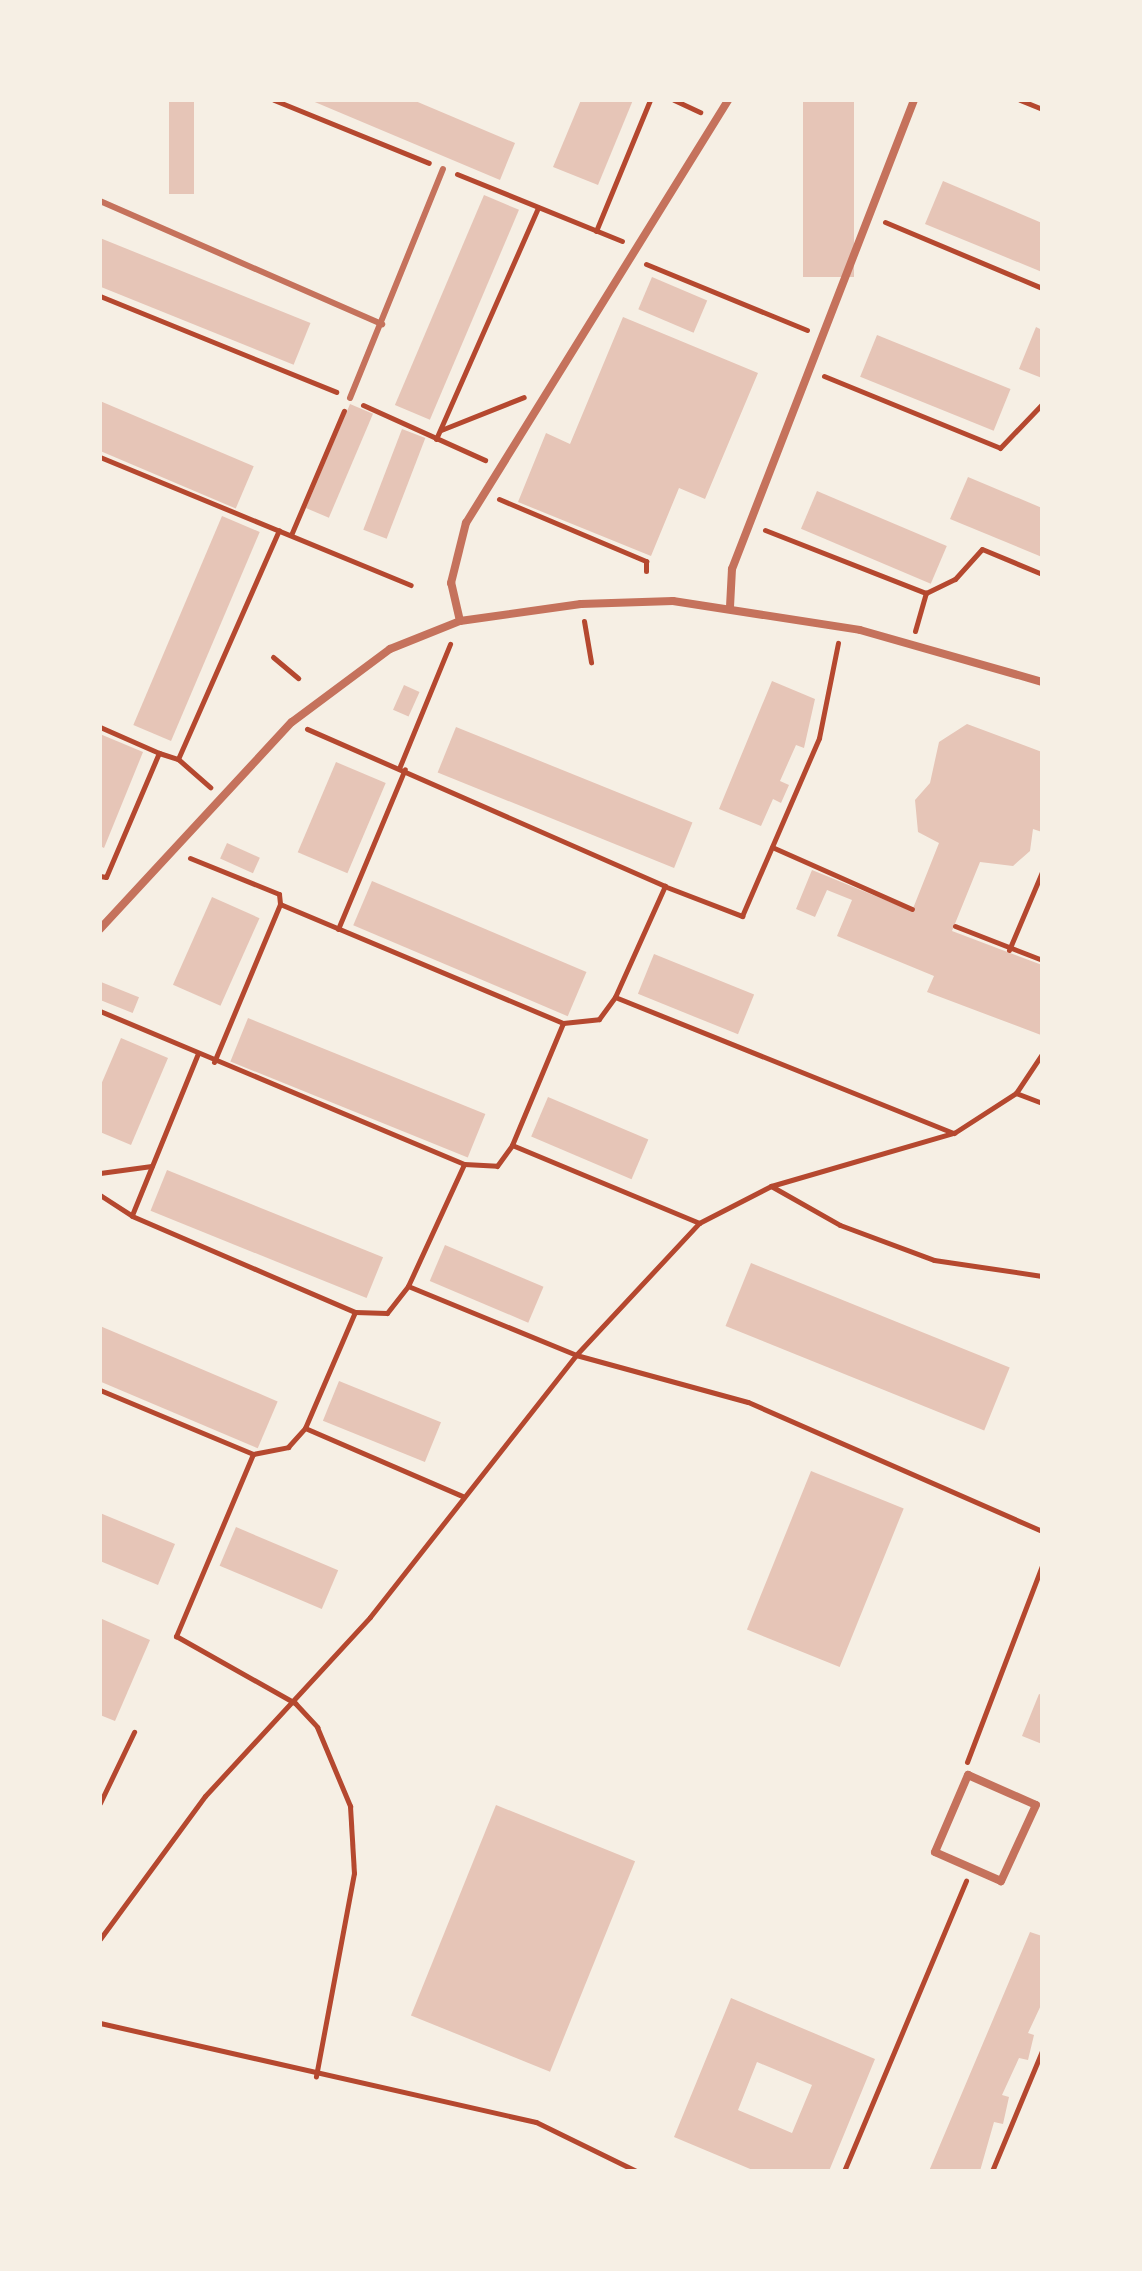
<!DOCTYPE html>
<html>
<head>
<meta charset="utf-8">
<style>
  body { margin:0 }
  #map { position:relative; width:1142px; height:2271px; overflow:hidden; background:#f6efe4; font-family:Figtree,sans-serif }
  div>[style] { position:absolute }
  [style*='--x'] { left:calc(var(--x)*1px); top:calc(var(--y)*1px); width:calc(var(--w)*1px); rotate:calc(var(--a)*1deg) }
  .building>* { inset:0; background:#e6c5b7; transform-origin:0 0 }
  .path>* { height:5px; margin:-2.5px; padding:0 2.5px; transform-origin:2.5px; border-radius:2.5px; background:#b5482f }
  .service>* { height:6px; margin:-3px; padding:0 3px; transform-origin:3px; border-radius:3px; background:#c5725c }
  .minor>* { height:8px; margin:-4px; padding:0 4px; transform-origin:4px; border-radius:4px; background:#c5725c }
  span { translate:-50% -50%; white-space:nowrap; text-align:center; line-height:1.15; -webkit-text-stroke:6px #f6efe4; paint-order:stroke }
  .frame { position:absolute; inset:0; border:102px solid #f6efe4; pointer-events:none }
</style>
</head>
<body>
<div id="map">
  <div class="building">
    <div style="left:169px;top:100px;width:25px;height:94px"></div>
    <div style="clip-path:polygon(310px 100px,413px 100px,515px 143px,500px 180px)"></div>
    <div style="clip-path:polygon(581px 100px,633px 100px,598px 185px,553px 167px)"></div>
    <div style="left:803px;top:100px;width:51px;height:177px"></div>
    <div style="clip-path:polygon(943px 181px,1042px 223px,1042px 272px,925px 224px)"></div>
    <div style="left:484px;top:195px;width:38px;height:228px;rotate:23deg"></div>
    <div style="left:100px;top:238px;width:227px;height:45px;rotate:22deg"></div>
    <div style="left:652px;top:277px;width:60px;height:35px;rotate:23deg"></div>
    <div style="clip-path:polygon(623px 317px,758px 373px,705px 499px,679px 488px,651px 556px,518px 502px,546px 433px,570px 444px)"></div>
    <div style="clip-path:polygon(1036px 327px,1042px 330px,1042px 378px,1019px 369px)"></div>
    <div style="left:877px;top:335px;width:144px;height:45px;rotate:22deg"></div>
    <div style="left:100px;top:401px;width:167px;height:46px;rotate:23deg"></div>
    <div style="left:350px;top:404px;width:25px;height:113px;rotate:23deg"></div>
    <div style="left:402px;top:429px;width:25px;height:108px;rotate:21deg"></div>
    <div style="clip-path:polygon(968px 477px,1042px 508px,1042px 557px,950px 519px)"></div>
    <div style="left:817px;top:491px;width:141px;height:41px;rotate:23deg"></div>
    <div style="left:222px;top:516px;width:41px;height:227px;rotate:23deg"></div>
    <div style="clip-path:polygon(772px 681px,815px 699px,804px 748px,796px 745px,780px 781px,789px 785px,781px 803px,773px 799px,761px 826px,719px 809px)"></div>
    <div style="left:404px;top:685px;width:17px;height:27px;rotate:24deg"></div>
    <div style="clip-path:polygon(967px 724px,1042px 752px,1042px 832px,1033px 829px,1030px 851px,1013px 866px,980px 862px,952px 931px,1042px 965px,1041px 1035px,927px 992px,934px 976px,837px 936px,852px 900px,827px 890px,815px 917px,796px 909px,812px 870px,912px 911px,939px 843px,918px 832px,915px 800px,930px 783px,939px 742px)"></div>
    <div style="left:456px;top:727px;width:255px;height:49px;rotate:22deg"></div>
    <div style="clip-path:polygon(100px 734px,143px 752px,104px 848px,100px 846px)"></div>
    <div style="left:336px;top:762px;width:54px;height:98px;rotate:23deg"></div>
    <div style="left:227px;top:843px;width:36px;height:17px;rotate:24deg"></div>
    <div style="left:372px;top:881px;width:233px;height:48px;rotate:23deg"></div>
    <div style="left:212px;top:897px;width:52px;height:96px;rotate:24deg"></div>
    <div style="left:654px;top:954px;width:108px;height:43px;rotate:22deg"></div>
    <div style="left:101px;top:982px;width:41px;height:17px;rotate:22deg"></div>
    <div style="left:248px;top:1018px;width:256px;height:47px;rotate:22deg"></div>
    <div style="clip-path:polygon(121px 1038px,168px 1058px,131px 1145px,100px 1132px,100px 1087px)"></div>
    <div style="left:548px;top:1097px;width:109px;height:43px;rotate:23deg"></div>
    <div style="left:167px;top:1170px;width:233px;height:44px;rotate:22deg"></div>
    <div style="left:445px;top:1245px;width:107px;height:39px;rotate:23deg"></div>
    <div style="left:751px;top:1263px;width:279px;height:68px;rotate:22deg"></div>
    <div style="left:100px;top:1326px;width:193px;height:51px;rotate:23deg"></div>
    <div style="left:339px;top:1381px;width:110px;height:43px;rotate:22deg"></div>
    <div style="left:811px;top:1471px;width:100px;height:171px;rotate:22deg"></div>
    <div style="clip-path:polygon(100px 1513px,175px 1544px,158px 1585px,100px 1561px)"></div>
    <div style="left:236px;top:1527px;width:111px;height:42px;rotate:23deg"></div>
    <div style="clip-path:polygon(102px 1619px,150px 1640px,115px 1721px,100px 1715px)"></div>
    <div style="clip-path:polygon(1039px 1694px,1042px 1695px,1042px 1744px,1022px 1736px)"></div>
    <div style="left:496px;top:1805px;width:150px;height:227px;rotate:22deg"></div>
    <div style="clip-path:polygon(1030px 1932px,1042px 1936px,1042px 2003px,1028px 2033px,1034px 2035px,1028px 2060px,1019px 2058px,1002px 2095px,1009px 2097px,1003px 2124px,994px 2122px,980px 2171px,929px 2171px)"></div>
    <div style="clip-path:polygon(evenodd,731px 1998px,875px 2059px,829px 2171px,755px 2171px,674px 2137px,731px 1998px,757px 2062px,812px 2085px,792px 2133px,738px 2110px,757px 2062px)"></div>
  </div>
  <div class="path">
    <div style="--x:274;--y:100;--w:167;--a:22.1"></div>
    <div style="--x:674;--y:100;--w:29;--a:25"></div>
    <div style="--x:1020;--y:100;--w:24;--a:22"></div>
    <div style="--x:457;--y:174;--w:178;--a:22.1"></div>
    <div style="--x:885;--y:222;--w:170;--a:22.8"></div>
    <div style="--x:596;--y:231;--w:142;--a:-67.6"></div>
    <div style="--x:646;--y:264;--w:174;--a:22.3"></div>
    <div style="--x:100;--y:296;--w:255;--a:22.1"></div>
    <div style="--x:824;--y:376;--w:190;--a:22.2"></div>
    <div style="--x:1000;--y:448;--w:61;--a:-46.3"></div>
    <div style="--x:363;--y:405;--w:134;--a:24.3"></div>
    <div style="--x:441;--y:430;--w:89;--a:-21.7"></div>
    <div style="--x:436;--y:439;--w:253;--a:-66.2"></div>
    <div style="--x:100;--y:457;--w:336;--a:22.4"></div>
    <div style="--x:499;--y:499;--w:160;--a:22.9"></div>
    <div style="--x:646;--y:561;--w:10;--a:90"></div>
    <div style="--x:765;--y:530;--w:173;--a:21.4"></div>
    <div style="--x:926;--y:593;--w:32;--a:-26"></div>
    <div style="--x:955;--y:579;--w:40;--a:-48"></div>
    <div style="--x:982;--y:549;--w:65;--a:22.6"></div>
    <div style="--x:291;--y:535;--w:135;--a:-66.9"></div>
    <div style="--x:584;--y:621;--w:42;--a:80.3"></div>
    <div style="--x:915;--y:631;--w:40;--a:-74"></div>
    <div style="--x:273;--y:657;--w:33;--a:40"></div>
    <div style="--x:100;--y:727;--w:64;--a:23.8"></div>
    <div style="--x:178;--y:759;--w:43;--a:41.2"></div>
    <div style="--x:400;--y:766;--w:132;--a:-67.7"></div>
    <div style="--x:772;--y:847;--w:153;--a:23.9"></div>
    <div style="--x:190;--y:858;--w:96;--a:22"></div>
    <div style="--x:279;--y:894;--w:10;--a:84"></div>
    <div style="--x:280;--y:904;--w:307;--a:22.8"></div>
    <div style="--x:100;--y:876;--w:6;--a:9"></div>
    <div style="--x:106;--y:877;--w:135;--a:-66.9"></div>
    <div style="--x:159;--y:753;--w:20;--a:18"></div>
    <div style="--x:178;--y:759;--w:250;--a:-66.2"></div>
    <div style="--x:664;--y:886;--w:84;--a:21"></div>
    <div style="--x:742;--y:916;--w:194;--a:-66.6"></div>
    <div style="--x:819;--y:738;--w:97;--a:-78.7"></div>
    <div style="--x:955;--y:926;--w:93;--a:21.3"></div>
    <div style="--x:338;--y:929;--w:173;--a:-67.3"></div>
    <div style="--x:1009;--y:950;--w:85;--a:-67.1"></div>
    <div style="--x:615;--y:997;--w:364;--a:21.9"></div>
    <div style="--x:100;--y:1011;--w:395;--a:22.8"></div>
    <div style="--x:214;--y:1062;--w:171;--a:-67.3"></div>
    <div style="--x:1016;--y:1093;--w:28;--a:21"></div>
    <div style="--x:512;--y:1145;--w:203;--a:22.6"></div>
    <div style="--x:100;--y:1173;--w:52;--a:-7.7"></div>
    <div style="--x:771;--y:1186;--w:79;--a:29.5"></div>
    <div style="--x:840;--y:1225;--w:100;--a:20.4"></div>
    <div style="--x:934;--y:1260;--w:109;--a:8.4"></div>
    <div style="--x:100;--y:1195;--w:38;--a:33"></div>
    <div style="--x:132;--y:1216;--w:243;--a:23.3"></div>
    <div style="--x:132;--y:1215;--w:175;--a:-67.8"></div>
    <div style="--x:408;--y:1286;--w:182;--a:22.3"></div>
    <div style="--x:576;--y:1355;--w:178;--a:15.3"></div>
    <div style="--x:748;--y:1402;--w:321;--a:23.7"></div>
    <div style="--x:100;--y:1390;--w:166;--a:22.7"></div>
    <div style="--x:253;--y:1454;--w:36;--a:-11"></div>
    <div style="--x:288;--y:1447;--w:25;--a:-48"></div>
    <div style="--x:305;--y:1428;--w:126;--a:-66.7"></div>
    <div style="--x:355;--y:1312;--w:32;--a:2"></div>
    <div style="--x:387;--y:1313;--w:34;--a:-52"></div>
    <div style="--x:408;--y:1286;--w:134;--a:-65.3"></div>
    <div style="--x:464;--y:1164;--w:33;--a:3"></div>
    <div style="--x:497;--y:1166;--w:26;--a:-54"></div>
    <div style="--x:512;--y:1145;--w:132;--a:-67.3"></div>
    <div style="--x:563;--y:1023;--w:36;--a:-6"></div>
    <div style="--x:599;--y:1019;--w:27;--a:-54"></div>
    <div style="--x:615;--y:997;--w:122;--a:-65.8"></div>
    <div style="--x:665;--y:886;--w:391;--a:-156.3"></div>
    <div style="--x:305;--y:1428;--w:171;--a:23.4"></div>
    <div style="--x:253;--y:1454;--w:198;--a:112.9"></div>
    <div style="--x:176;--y:1636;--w:137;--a:29.4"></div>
    <div style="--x:295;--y:1703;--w:33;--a:47"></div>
    <div style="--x:317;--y:1727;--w:86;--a:67.3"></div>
    <div style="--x:350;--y:1806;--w:67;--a:86.6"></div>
    <div style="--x:354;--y:1873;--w:207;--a:100.6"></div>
    <div style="--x:967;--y:1762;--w:210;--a:-69.1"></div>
    <div style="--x:100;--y:1803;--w:79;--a:-64.4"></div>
    <div style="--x:100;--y:1939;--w:177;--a:-53.7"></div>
    <div style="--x:205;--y:1796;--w:243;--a:-47.3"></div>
    <div style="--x:370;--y:1617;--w:333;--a:-51.8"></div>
    <div style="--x:576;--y:1355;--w:180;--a:-47"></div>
    <div style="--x:699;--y:1223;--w:81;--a:-27.2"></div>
    <div style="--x:771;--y:1186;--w:191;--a:-16.2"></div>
    <div style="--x:954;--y:1133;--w:74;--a:-32.8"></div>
    <div style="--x:1016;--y:1093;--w:47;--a:-56.3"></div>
    <div style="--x:100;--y:2023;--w:447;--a:12.8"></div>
    <div style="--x:536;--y:2122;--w:111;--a:26.1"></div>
    <div style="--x:844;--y:2171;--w:315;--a:-67.2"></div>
    <div style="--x:992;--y:2171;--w:130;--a:-67.4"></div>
  </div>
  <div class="service">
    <div style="--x:100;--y:201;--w:308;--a:23.6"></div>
    <div style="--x:350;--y:398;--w:247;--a:-67.9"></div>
  </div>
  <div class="minor">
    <div style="--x:730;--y:607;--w:38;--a:-87"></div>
    <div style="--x:732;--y:569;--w:503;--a:-68.79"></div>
    <div style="--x:460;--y:621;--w:39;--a:-103"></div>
    <div style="--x:451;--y:583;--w:62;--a:-76"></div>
    <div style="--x:466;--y:523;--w:498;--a:-58.2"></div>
    <div style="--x:100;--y:929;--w:282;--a:-47.2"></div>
    <div style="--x:292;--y:722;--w:122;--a:-36.7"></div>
    <div style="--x:390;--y:649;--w:75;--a:-21.8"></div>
    <div style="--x:460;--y:621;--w:122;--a:-8"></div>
    <div style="--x:581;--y:604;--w:92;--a:-1.9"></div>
    <div style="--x:673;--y:601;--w:189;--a:8.8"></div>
    <div style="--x:860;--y:630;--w:189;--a:15.9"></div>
    <div style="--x:968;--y:1775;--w:74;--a:23.8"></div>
    <div style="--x:1036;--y:1805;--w:84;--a:114.7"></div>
    <div style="--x:1001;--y:1881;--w:72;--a:-156.3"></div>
    <div style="--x:935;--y:1852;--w:84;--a:-66.8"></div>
  </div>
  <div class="frame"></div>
</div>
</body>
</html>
